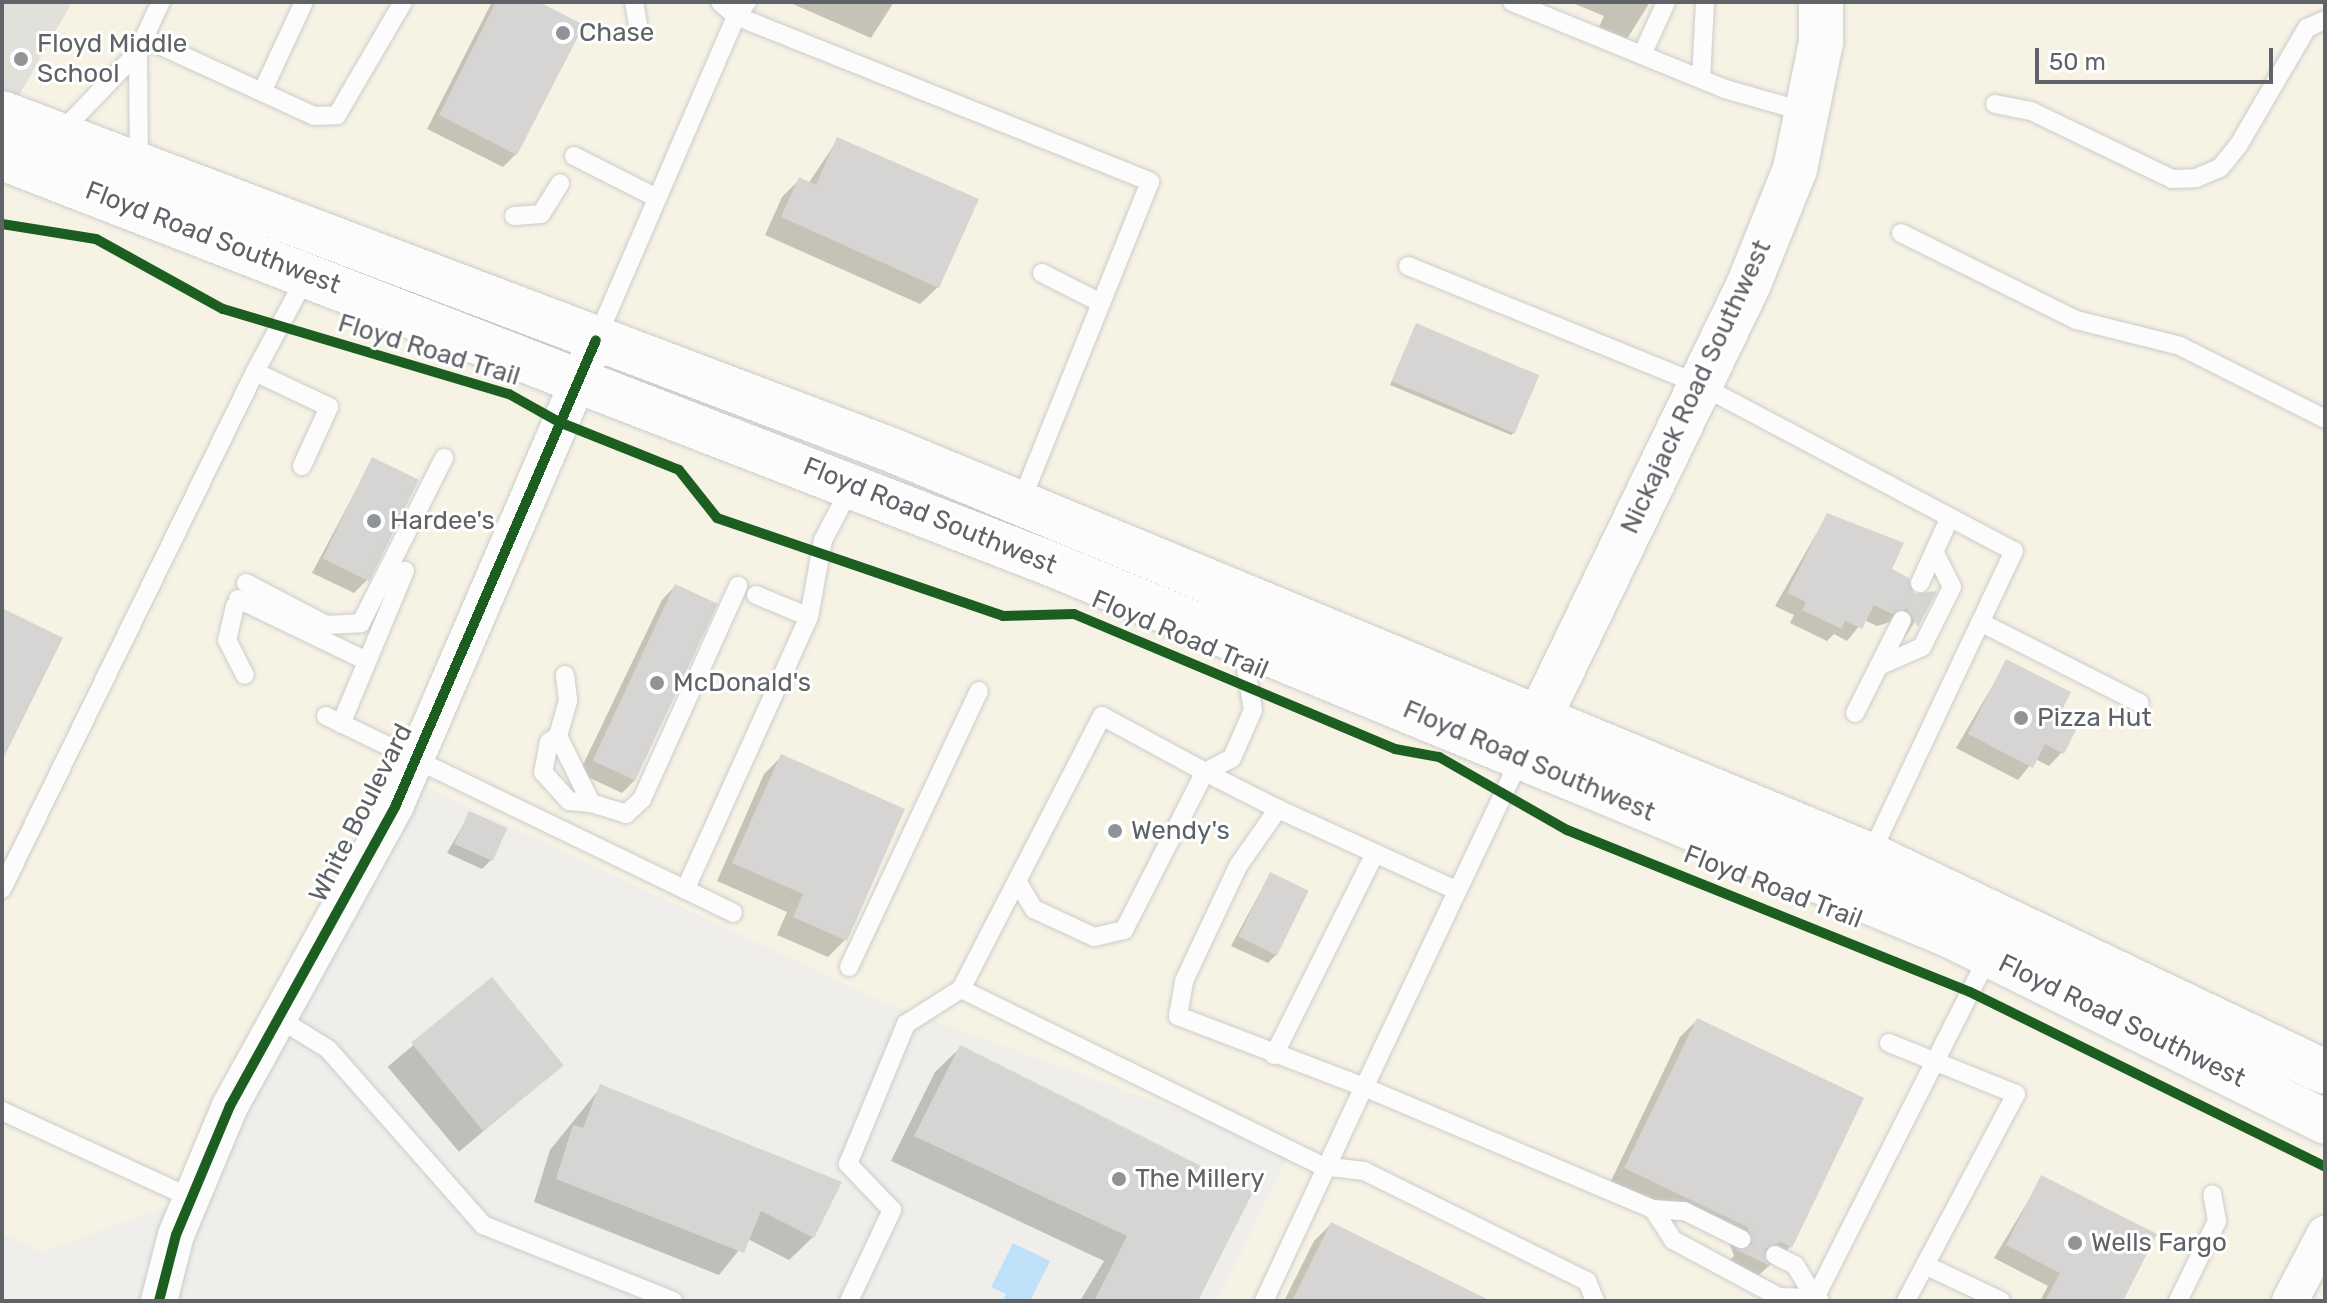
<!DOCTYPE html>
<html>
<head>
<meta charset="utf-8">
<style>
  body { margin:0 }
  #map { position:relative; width:2327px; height:1303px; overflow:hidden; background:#efeeea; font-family:Rubik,sans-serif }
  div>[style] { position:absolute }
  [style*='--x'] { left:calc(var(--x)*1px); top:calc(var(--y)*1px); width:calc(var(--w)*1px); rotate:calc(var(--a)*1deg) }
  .commercial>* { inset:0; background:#f7f3e4 }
  .education>* { inset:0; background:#e2e0da }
  .water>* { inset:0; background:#bfe0f9 }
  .shadow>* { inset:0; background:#0003; transform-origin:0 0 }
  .building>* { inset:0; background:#d6d5d3; transform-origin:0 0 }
  .roads { filter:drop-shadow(0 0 2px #cbcccc) drop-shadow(0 0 2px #cbcccc) }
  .lane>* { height:18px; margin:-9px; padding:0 9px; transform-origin:9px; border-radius:9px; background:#fdfcfc }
  .street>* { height:36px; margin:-18px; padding:0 18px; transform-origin:18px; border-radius:18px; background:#fdfcfc }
  .secondary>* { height:44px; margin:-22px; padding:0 22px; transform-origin:22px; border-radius:22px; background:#fdfcfc }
  .cycleway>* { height:10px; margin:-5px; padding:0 5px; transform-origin:5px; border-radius:5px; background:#1b5e20 }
  .dots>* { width:22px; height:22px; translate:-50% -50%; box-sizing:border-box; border:4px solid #fff; border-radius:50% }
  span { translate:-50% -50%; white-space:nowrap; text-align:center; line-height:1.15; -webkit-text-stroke:6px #fff; paint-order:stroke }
  .poi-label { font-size:26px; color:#5f6368 }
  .left { translate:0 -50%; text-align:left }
  .street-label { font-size:26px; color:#5f6368 }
  .frame { position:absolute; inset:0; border:4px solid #5f6368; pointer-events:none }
  .scale { position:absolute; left:2035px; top:48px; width:238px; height:36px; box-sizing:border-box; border:4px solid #5f6368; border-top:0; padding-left:10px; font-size:24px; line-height:28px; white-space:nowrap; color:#5f6368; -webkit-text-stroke:6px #fff; paint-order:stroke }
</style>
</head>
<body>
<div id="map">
  <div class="commercial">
    <div style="clip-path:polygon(72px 2px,2325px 2px,2325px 1301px,1217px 1301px,1291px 1151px,886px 1003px,421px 785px,191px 1198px,41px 1252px,2px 1233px,2px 128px)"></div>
  </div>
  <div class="education">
    <div style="clip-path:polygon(2px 2px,72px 2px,6px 118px,2px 116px)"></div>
  </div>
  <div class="water">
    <div style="clip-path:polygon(1013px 1243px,1050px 1261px,1030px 1301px,1003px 1301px,1006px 1294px,991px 1287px)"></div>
  </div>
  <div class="shadow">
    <div style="clip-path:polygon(492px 2px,534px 2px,516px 154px,503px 167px,427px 129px)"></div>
    <div style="clip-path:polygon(788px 2px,894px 2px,871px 38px)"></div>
    <div style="clip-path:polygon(1570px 2px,1650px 2px,1627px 39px,1599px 27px,1604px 16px)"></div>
    <div style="clip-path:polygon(838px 139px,938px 287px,920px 304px,765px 235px,782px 197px,799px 180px,808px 184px)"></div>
    <div style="clip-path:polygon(1416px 326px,1515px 432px,1511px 435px,1390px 385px)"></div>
    <div style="clip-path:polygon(372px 460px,367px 580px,354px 593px,312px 573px)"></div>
    <div style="clip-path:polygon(1827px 515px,1913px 596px,1933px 593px,1904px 638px,1893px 621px,1877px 626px,1864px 620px,1847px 641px,1834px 634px,1827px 641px,1790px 623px,1794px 615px,1775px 606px)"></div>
    <div style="clip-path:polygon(675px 586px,714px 605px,635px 780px,622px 793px,579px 773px,662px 600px)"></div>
    <div style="clip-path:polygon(2007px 661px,2054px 721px,2062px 752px,2049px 766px,2035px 759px,2018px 780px,1956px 748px)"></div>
    <div style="clip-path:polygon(781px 757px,845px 940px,828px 957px,777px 935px,787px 912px,717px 881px,764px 774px)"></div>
    <div style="clip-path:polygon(470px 813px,491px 860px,482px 869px,447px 853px)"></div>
    <div style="clip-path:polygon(1270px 874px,1276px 955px,1268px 963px,1231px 946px)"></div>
    <div style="left:491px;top:980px;width:111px;height:135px;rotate:50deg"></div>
    <div style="clip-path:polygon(1697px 1020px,1790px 1247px,1751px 1282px,1722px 1268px,1734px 1256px,1730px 1244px,1609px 1185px,1680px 1037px)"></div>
    <div style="clip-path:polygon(960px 1048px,1196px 1301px,1080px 1301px,1104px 1261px,891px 1161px,935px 1072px)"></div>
    <div style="clip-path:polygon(601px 1087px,813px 1237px,789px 1260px,748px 1239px,719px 1275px,534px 1202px,550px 1150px)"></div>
    <div style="clip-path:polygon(2042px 1178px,2121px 1301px,2040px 1301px,2048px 1286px,1994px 1258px)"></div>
    <div style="clip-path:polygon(1331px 1224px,1487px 1301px,1284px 1301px,1314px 1241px)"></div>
  </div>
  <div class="building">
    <div style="clip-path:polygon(496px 2px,539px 2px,584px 25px,517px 155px,439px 115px)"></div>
    <div style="clip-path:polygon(837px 137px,979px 199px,939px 288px,781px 217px,799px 177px,816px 185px)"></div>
    <div style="left:1416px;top:323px;width:134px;height:63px;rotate:23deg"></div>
    <div style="left:372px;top:457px;width:52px;height:113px;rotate:26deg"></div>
    <div style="clip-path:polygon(1827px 513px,1904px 543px,1892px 569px,1909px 578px,1914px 594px,1937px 591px,1918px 627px,1907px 609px,1892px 614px,1874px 605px,1862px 629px,1845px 621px,1842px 629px,1802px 610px,1806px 602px,1787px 593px)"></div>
    <div style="left:675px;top:584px;width:47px;height:195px;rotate:25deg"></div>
    <div style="clip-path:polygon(2px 608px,63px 638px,2px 761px)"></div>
    <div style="clip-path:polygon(2006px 659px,2071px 692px,2057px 720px,2076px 730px,2064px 754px,2045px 744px,2033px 768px,1968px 734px)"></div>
    <div style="clip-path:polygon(781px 754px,905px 809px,847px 941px,793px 917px,803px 894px,732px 863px)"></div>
    <div style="left:469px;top:811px;width:42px;height:36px;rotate:24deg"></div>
    <div style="left:1270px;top:872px;width:43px;height:72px;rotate:26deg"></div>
    <div style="left:492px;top:977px;width:114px;height:104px;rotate:51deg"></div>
    <div style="clip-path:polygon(1697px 1018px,1864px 1098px,1792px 1248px,1781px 1242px,1765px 1249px,1770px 1266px,1737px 1250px,1752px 1244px,1747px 1227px,1624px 1168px)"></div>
    <div style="clip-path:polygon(960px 1045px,1253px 1192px,1198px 1301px,1094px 1301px,1127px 1236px,914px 1136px)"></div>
    <div style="clip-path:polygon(600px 1084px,842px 1182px,814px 1238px,761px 1211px,744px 1253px,556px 1179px,573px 1125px,583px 1128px)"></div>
    <div style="clip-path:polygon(2041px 1175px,2157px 1234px,2123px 1301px,2045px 1301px,2060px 1273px,2006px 1245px)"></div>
    <div style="clip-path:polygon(1331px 1222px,1491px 1301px,1292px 1301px)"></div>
  </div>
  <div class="roads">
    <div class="lane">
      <div style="--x:634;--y:2;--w:23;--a:80"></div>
      <div style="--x:747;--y:2;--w:18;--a:128"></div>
      <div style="--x:736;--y:16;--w:446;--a:21.8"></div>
      <div style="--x:1150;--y:182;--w:346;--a:112"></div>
      <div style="--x:1512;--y:2;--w:230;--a:22.2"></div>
      <div style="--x:1725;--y:89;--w:84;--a:15.9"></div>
      <div style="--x:144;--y:38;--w:40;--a:-65"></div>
      <div style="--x:138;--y:52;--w:15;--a:-67"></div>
      <div style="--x:144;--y:38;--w:187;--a:24.6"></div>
      <div style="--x:314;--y:116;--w:23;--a:-2"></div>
      <div style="--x:337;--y:115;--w:131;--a:-59.7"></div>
      <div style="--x:1642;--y:55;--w:58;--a:-65.6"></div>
      <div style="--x:1701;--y:79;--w:77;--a:-87"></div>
      <div style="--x:262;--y:92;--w:99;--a:-65"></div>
      <div style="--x:1995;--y:104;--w:37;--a:11"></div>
      <div style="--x:2031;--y:111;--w:157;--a:25.7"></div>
      <div style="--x:2172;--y:179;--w:24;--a:-2"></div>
      <div style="--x:2196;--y:178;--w:26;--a:-23"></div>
      <div style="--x:2220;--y:168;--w:28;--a:-51"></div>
      <div style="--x:2238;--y:146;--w:137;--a:-59.7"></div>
      <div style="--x:2307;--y:28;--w:20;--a:-24"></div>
      <div style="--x:60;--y:133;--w:112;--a:-46.1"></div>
      <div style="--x:138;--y:52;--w:110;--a:89.5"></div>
      <div style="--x:574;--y:156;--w:89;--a:26.9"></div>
      <div style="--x:514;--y:216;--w:27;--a:-4"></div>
      <div style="--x:541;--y:214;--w:36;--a:-58"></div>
      <div style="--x:1901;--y:233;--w:195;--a:26.4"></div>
      <div style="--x:2076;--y:320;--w:107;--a:14"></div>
      <div style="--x:2180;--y:346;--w:162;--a:26.7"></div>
      <div style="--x:1408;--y:266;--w:313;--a:22.1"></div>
      <div style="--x:1698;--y:384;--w:357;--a:27.9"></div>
      <div style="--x:2014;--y:551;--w:336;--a:115.3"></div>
      <div style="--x:1042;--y:273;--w:66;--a:27"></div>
      <div style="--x:596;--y:340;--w:353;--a:-66.6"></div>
      <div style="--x:736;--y:16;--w:21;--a:-139"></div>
      <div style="--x:302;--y:466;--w:65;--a:-65.4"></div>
      <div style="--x:329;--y:407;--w:82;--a:-154.7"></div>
      <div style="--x:255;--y:372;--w:108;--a:-61.8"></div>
      <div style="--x:246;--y:583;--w:90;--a:27.7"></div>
      <div style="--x:326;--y:625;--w:35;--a:-3"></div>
      <div style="--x:361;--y:623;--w:185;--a:-63.3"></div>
      <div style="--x:1920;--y:583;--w:72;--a:-65.6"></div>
      <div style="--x:756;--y:595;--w:57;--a:22.5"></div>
      <div style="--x:238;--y:599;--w:141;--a:25.7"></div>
      <div style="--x:235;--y:606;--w:35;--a:103"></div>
      <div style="--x:227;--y:640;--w:39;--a:63"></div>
      <div style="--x:1980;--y:622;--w:179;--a:26.9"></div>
      <div style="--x:1879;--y:666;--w:47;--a:-23.8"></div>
      <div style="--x:1922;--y:647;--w:67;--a:-63.4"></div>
      <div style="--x:1952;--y:587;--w:40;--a:-116.6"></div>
      <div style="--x:565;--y:675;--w:26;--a:83"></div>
      <div style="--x:568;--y:701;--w:36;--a:106"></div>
      <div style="--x:558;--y:736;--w:75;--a:63.8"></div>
      <div style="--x:591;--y:803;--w:37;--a:17"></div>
      <div style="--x:626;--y:814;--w:22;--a:-43"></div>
      <div style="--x:642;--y:799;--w:234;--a:-65.7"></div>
      <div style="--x:1855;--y:713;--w:104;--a:-63.2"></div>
      <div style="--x:326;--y:716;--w:452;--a:25.8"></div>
      <div style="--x:341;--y:724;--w:166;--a:-67.3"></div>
      <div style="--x:558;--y:736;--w:11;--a:146"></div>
      <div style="--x:549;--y:742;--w:31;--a:101"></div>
      <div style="--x:543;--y:772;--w:39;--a:48"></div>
      <div style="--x:569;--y:801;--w:22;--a:5"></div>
      <div style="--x:1521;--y:757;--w:365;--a:115.4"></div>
      <div style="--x:1364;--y:1087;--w:314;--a:22.9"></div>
      <div style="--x:1653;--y:1209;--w:37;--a:57"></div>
      <div style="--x:1673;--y:1240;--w:120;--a:28.3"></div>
      <div style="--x:1779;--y:1297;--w:36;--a:2"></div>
      <div style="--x:1205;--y:772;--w:30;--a:-27"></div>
      <div style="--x:1232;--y:758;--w:52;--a:-66.4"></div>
      <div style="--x:1253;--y:710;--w:66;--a:-99.6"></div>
      <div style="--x:1205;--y:772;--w:82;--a:26.9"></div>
      <div style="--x:1017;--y:881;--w:33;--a:59"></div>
      <div style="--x:1034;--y:909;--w:66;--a:25"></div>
      <div style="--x:1094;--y:937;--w:31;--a:-13"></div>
      <div style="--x:1124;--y:930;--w:178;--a:-62.9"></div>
      <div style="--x:1205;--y:772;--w:117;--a:-151.5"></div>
      <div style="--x:1102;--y:716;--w:307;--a:117.3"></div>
      <div style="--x:961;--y:989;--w:402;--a:26.1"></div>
      <div style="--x:1322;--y:1166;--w:42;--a:6.8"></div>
      <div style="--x:1364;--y:1171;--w:249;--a:26.3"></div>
      <div style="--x:1587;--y:1281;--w:22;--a:68"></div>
      <div style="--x:2;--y:889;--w:576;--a:-63.92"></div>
      <div style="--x:685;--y:890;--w:300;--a:-65.6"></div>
      <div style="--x:809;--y:617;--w:78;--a:-79.7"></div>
      <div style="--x:823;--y:540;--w:62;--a:-62.2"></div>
      <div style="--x:849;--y:967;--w:305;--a:-64.8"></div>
      <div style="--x:278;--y:1018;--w:59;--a:31.8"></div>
      <div style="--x:328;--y:1049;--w:235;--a:48.6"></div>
      <div style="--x:483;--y:1225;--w:205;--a:21.8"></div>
      <div style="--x:1889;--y:1043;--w:137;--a:21.9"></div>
      <div style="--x:2016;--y:1094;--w:234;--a:118"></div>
      <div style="--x:1274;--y:1055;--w:224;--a:-63.4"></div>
      <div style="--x:2;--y:1111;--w:208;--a:24.7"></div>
      <div style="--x:1653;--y:1209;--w:31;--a:4"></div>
      <div style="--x:1684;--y:1211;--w:64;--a:26.2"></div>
      <div style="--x:1775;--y:1255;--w:22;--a:27"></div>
      <div style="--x:1795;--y:1265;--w:39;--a:59"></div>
      <div style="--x:1925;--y:1265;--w:84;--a:25.3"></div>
      <div style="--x:849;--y:1301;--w:101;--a:-64.7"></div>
      <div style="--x:892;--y:1210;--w:64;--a:-133.7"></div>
      <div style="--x:848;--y:1164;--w:152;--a:-67.5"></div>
      <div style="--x:906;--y:1024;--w:65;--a:-32.5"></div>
      <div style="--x:1264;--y:1301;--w:236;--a:-65"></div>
      <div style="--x:1364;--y:1087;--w:199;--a:-159.1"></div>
      <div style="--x:1178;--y:1016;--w:36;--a:-80"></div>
      <div style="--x:1184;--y:981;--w:127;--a:-64.8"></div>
      <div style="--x:1238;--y:866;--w:70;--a:-54.9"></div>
      <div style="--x:1278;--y:809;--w:196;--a:24.5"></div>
      <div style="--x:1820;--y:1301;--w:6;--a:-149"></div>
      <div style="--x:1815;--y:1298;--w:385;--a:-63.1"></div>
      <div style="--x:2178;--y:1301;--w:89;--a:-64"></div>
      <div style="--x:2217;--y:1221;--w:27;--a:-100"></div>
    </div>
    <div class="street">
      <div style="--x:159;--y:1301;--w:68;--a:-75.6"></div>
      <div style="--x:176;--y:1235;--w:140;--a:-67.3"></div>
      <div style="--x:230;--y:1106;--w:342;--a:-61.1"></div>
      <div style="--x:395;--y:807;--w:491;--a:-66.7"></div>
      <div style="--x:2290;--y:1301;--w:76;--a:-62.4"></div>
    </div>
    <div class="secondary">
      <div style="--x:2;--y:113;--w:954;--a:20.75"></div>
      <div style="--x:894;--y:451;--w:1056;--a:22.49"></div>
      <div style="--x:1870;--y:855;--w:504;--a:25.5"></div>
      <div style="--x:2;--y:158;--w:1119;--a:21.16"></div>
      <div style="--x:1046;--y:562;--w:581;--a:22.37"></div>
      <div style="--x:1583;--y:783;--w:399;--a:22.6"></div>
      <div style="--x:1951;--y:936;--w:418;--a:26.4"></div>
      <div style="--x:1526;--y:745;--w:510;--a:-64.19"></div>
      <div style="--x:1748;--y:286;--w:126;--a:-68.1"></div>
      <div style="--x:1795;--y:169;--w:130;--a:-78.4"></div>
      <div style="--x:1821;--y:42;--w:40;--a:-90"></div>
    </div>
  </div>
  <div class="cycleway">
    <div style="--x:2;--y:224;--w:95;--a:9.1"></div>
    <div style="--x:96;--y:239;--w:145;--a:28.9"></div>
    <div style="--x:223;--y:309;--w:298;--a:16.6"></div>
    <div style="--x:509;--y:394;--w:57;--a:29.2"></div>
    <div style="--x:559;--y:422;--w:129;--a:21.8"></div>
    <div style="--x:679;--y:470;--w:61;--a:51.6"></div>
    <div style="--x:717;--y:518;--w:302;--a:18.9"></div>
    <div style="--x:1003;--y:616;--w:71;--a:-1.6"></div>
    <div style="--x:1074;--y:614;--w:348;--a:22.8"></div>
    <div style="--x:1395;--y:749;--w:45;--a:10.3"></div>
    <div style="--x:1439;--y:757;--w:147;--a:29.7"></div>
    <div style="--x:1567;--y:830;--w:434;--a:21.9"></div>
    <div style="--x:1970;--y:992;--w:396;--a:26.2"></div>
    <div style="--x:159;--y:1301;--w:68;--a:-75.6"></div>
    <div style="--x:176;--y:1235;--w:140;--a:-67.3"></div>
    <div style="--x:230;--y:1106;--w:342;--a:-61.1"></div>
    <div style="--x:395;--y:807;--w:508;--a:-66.71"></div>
  </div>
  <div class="dots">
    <div style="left:563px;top:33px;background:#919496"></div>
    <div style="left:21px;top:59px;background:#919496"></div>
    <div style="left:374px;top:521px;background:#919496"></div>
    <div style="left:657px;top:683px;background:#919496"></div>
    <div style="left:2021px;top:718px;background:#919496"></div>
    <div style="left:1115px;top:831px;background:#919496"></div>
    <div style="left:1119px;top:1179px;background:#919496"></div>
    <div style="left:2075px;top:1243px;background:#919496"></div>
  </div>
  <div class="poi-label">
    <span class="left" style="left:579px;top:33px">Chase</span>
    <span class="left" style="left:37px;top:59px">Floyd Middle<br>School</span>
    <span class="left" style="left:390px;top:521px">Hardee's</span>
    <span class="left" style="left:673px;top:683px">McDonald's</span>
    <span class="left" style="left:2037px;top:718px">Pizza Hut</span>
    <span class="left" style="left:1131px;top:831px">Wendy's</span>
    <span class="left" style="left:1135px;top:1179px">The Millery</span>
    <span class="left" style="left:2091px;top:1243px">Wells Fargo</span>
  </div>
  <div class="street-label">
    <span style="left:213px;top:238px;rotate:21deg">Floyd Road Southwest</span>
    <span style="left:429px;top:350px;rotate:17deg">Floyd Road Trail</span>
    <span style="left:1696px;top:387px;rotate:-65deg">Nickajack Road Southwest</span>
    <span style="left:930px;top:516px;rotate:22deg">Floyd Road Southwest</span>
    <span style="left:1180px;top:635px;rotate:23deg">Floyd Road Trail</span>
    <span style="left:1529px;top:761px;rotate:23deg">Floyd Road Southwest</span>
    <span style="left:361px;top:813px;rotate:-63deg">White Boulevard</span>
    <span style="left:1773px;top:887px;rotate:21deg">Floyd Road Trail</span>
    <span style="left:2122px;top:1021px;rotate:26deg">Floyd Road Southwest</span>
  </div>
  <div class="frame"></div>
  <div class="scale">50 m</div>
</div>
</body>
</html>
